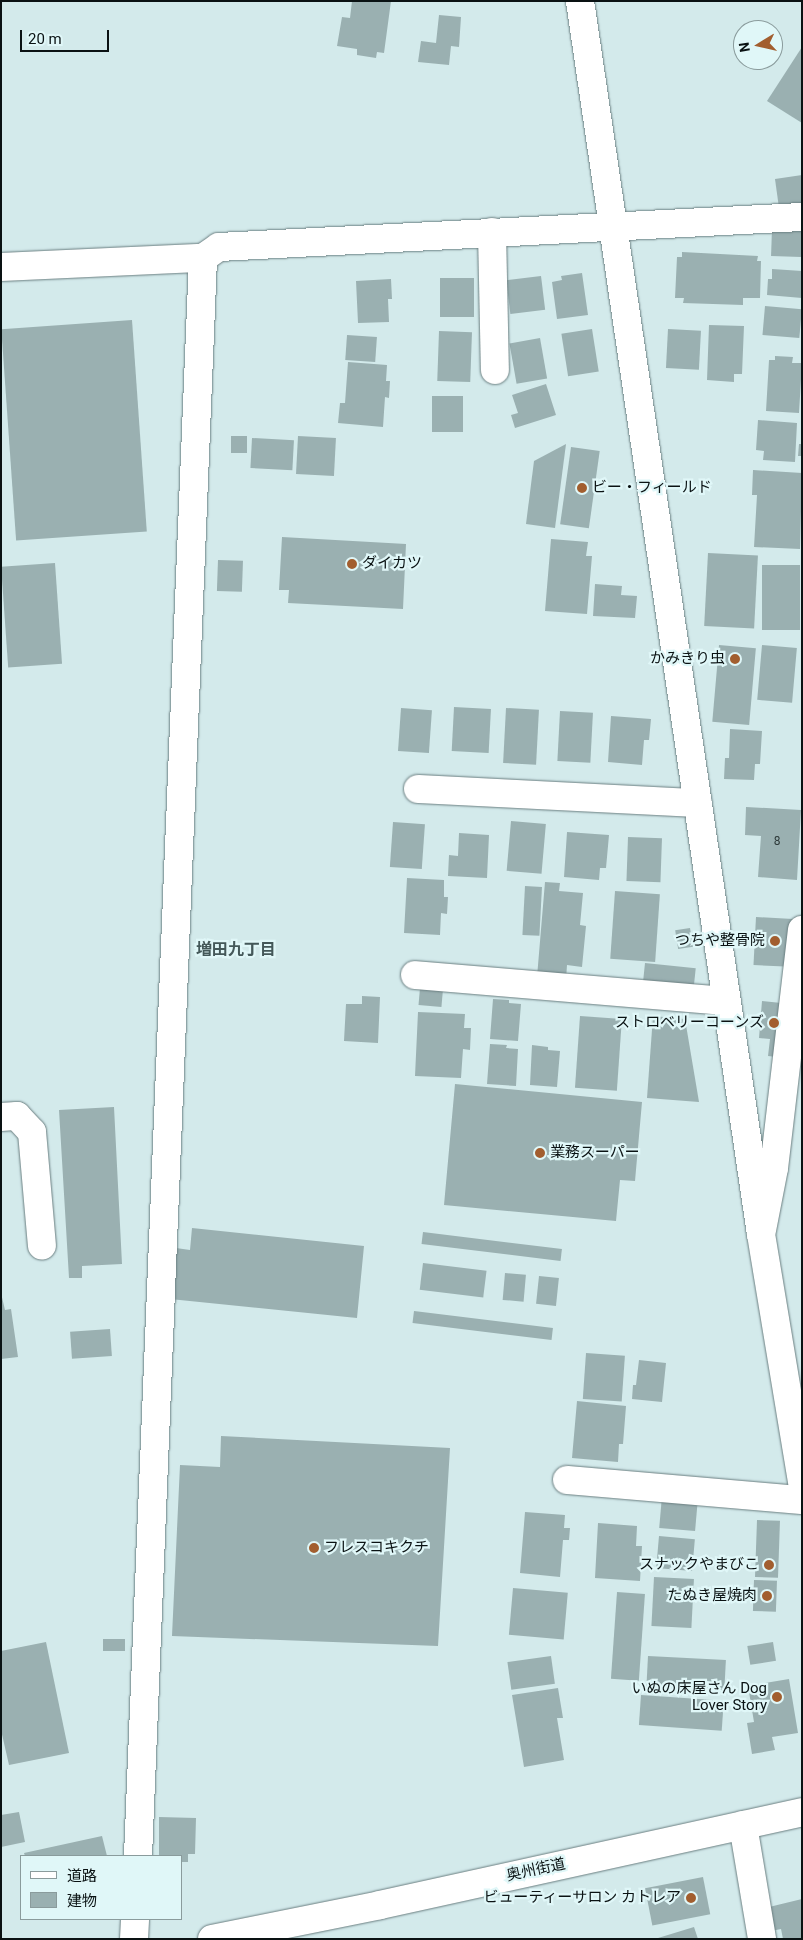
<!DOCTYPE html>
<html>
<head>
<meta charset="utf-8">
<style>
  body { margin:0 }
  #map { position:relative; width:803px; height:1940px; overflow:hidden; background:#d3eaeb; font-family:Roboto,"Noto Sans JP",sans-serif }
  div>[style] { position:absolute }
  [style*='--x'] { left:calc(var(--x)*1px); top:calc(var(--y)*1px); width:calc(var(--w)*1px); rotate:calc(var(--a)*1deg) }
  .building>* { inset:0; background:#9ab0b1; transform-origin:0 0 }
  .roads { filter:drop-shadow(0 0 1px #6a7e80) drop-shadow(0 0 1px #6a7e80) }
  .minor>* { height:28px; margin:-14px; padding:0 14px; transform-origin:14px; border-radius:14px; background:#fff }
  .tertiary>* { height:28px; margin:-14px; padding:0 14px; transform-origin:14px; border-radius:14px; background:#fff }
  .secondary>* { height:28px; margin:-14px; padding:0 14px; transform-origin:14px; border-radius:14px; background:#fff }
  .dots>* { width:14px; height:14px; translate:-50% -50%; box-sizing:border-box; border:2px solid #e0f7f8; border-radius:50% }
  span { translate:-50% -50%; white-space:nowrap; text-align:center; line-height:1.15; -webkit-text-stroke:4.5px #e0f7f8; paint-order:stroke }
  .number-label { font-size:12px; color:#2e3a3a }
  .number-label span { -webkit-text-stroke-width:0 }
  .poi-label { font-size:15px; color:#0a1213 }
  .left { translate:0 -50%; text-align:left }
  .right { translate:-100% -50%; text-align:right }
  .street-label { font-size:15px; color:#0a1213 }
  .neighbourhood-label { font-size:16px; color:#445859; font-weight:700 }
  .frame { position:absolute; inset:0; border:2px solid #0a1213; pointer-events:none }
  .legend { position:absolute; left:20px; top:1855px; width:162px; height:65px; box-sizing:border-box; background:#e0f7f8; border:1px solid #8a9b9c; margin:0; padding:6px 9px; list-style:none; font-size:15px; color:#0a1213 }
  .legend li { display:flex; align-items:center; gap:10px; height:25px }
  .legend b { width:25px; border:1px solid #8a9b9c }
  .north { position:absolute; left:733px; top:20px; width:50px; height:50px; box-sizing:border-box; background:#e0f7f8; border:1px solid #8a9b9c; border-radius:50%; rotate:261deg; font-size:14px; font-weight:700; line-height:20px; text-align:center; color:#0a1213 }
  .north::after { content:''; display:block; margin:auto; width:18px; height:22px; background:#a25e2f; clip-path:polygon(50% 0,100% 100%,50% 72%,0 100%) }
  .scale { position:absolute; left:20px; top:30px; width:89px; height:22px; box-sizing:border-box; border:2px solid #0a1213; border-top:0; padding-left:6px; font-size:15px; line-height:18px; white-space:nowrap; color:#0a1213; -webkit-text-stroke:4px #e0f7f8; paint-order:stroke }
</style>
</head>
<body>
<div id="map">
  <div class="building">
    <div style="clip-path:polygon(352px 1px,391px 1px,384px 53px,377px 52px,376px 58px,357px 55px,357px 49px,337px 46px,342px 17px,350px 18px)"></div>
    <div style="clip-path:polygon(439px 15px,461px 17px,459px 47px,451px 46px,449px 65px,418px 62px,421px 41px,436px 43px)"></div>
    <div style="clip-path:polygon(802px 47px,802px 123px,767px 101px)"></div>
    <div style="clip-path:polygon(802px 175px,802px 205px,779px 208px,775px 179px)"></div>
    <div style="left:772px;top:229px;width:30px;height:27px;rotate:2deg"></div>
    <div style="clip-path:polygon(682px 252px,758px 256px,757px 261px,761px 261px,760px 298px,743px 298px,743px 305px,683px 303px,684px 298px,675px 298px,677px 257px,682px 257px)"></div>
    <div style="clip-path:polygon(772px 269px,802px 271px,802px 298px,767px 295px,768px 279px,772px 279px)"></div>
    <div style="clip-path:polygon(582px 273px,588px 315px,557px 319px,552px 282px,562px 280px,561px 276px)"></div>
    <div style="left:541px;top:276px;width:34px;height:35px;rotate:83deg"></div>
    <div style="left:440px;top:278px;width:34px;height:39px"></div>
    <div style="clip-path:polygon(391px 279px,392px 299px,388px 299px,389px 322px,358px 323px,356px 281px)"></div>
    <div style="left:765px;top:306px;width:37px;height:29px;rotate:5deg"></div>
    <div style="left:132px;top:320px;width:212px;height:131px;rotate:86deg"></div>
    <div style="clip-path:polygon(709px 325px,744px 326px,742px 374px,734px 374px,734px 382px,707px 380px)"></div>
    <div style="left:592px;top:329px;width:43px;height:31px;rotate:81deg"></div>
    <div style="left:668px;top:329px;width:33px;height:39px;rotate:3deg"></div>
    <div style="left:439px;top:331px;width:33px;height:50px;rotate:2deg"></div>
    <div style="left:347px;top:335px;width:30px;height:25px;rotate:4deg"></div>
    <div style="left:540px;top:338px;width:41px;height:31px;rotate:80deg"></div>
    <div style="clip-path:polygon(775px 356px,793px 357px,792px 363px,802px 363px,799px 413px,766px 411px,769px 360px,775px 360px)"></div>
    <div style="clip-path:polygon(348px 362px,387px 365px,386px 381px,390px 381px,389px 398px,385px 397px,383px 427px,338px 423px,340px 403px,345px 403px)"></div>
    <div style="clip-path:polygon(546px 384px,556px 415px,515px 428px,511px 415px,518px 413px,512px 395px)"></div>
    <div style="left:432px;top:396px;width:31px;height:36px"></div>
    <div style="clip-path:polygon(758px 420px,797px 423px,795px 462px,763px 460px,764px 451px,756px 450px)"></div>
    <div style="left:231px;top:436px;width:16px;height:17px"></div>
    <div style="left:298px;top:436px;width:38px;height:38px;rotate:3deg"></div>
    <div style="left:252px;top:438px;width:42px;height:30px;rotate:3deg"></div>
    <div style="clip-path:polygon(566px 444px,555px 528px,526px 524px,534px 461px)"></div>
    <div style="clip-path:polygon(799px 444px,802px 444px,802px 456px,798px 456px)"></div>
    <div style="left:571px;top:447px;width:29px;height:78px;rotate:8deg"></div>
    <div style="clip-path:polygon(753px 470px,802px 473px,800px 549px,754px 547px,757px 495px,752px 495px)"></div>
    <div style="clip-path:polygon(282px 537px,406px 544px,403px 609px,288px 603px,289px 590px,279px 590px)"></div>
    <div style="clip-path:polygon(551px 539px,588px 542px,586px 556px,592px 556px,587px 614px,545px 611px)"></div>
    <div style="left:708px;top:553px;width:50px;height:73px;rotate:3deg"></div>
    <div style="left:218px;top:560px;width:25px;height:31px;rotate:2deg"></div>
    <div style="left:55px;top:563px;width:101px;height:54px;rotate:86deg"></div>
    <div style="left:762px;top:565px;width:38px;height:65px"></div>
    <div style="clip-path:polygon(595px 584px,622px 586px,621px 595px,637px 596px,635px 618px,593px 616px)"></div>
    <div style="left:719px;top:645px;width:37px;height:77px;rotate:5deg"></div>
    <div style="left:762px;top:645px;width:35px;height:55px;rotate:5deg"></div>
    <div style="left:454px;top:707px;width:37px;height:44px;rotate:3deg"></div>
    <div style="left:401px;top:708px;width:31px;height:43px;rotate:4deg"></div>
    <div style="left:506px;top:708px;width:33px;height:55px;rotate:3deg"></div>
    <div style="left:560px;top:711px;width:33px;height:50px;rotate:3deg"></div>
    <div style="clip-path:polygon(611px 716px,651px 719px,649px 740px,644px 740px,642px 765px,608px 762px)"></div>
    <div style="clip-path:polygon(730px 729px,762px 731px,760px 764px,755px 764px,754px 780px,724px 779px,725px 758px,729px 758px)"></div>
    <div style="clip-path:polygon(746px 807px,801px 810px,797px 880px,758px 877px,761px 836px,745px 835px)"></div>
    <div style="left:511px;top:821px;width:35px;height:50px;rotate:5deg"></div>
    <div style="left:393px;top:822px;width:32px;height:45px;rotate:4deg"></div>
    <div style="clip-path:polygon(567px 832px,609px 835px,606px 868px,600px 868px,599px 880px,564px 877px)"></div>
    <div style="clip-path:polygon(459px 833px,489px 835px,487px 878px,448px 876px,449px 855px,458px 856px)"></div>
    <div style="left:628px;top:837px;width:34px;height:44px;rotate:2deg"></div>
    <div style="clip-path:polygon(407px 878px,444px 880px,444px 897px,448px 897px,447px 914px,441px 913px,440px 935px,404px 933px)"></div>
    <div style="clip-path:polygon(545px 882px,560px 883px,559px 891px,583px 893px,580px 925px,586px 926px,582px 967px,567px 965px,566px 980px,537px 977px)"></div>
    <div style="left:525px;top:886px;width:17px;height:49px;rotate:3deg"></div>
    <div style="left:615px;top:891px;width:45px;height:68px;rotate:4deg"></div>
    <div style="left:756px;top:917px;width:37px;height:48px;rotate:3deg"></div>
    <div style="left:690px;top:928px;width:19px;height:15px;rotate:81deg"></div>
    <div style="left:645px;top:963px;width:51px;height:20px;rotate:6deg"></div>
    <div style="left:420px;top:988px;width:23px;height:17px;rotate:5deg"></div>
    <div style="clip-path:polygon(362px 996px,380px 997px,378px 1043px,344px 1041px,346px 1004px,362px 1004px)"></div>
    <div style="clip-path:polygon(493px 999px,509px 1000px,509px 1003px,521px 1004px,518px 1041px,490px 1039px)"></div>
    <div style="clip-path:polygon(762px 1001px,791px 1004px,786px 1058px,768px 1056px,770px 1039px,759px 1038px)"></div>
    <div style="clip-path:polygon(418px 1012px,465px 1014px,464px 1028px,471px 1028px,470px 1050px,463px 1049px,461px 1078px,415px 1076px)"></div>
    <div style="left:580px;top:1016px;width:42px;height:72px;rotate:4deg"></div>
    <div style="clip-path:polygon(653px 1016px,685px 1019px,699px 1102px,647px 1098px)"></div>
    <div style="clip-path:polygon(490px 1044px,507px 1045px,506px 1048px,518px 1049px,516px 1086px,487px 1084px)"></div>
    <div style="clip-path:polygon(532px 1045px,548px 1047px,548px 1050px,560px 1051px,557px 1087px,530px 1085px)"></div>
    <div style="clip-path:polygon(455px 1084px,642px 1102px,635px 1181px,620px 1180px,616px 1221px,444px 1205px)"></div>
    <div style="clip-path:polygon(114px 1107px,122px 1264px,82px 1266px,82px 1278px,69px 1278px,59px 1110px)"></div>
    <div style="clip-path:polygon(192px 1228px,364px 1246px,357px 1318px,170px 1299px,176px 1248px,190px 1250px)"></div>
    <div style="left:423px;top:1232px;width:140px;height:12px;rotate:7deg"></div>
    <div style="left:423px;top:1263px;width:64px;height:27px;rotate:7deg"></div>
    <div style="left:505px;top:1273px;width:21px;height:27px;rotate:5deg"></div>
    <div style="left:539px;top:1276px;width:20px;height:28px;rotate:6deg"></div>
    <div style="clip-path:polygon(1px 1293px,5px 1310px,11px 1309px,18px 1357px,1px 1359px)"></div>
    <div style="left:414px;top:1311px;width:140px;height:12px;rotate:7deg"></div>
    <div style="left:110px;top:1329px;width:27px;height:40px;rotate:86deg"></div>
    <div style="left:586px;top:1353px;width:39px;height:46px;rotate:4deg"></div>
    <div style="clip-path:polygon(639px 1360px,666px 1363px,662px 1402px,632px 1399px,633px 1385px,636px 1385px)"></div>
    <div style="clip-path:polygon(577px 1401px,626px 1406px,623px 1444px,619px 1444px,618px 1462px,572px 1458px)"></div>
    <div style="clip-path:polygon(221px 1436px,450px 1448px,438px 1646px,172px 1636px,180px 1465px,220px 1467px)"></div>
    <div style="left:662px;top:1496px;width:36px;height:32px;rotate:5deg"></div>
    <div style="clip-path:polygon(525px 1512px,565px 1515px,564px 1528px,570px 1528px,569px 1540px,563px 1540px,560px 1577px,520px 1573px)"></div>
    <div style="left:757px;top:1520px;width:23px;height:57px;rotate:2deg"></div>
    <div style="clip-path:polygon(598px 1523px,637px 1526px,636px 1546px,642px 1546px,640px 1581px,595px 1578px)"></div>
    <div style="left:659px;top:1536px;width:36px;height:32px;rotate:5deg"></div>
    <div style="left:654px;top:1577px;width:40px;height:49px;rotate:3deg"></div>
    <div style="left:754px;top:1580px;width:23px;height:31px;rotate:2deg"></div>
    <div style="left:513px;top:1588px;width:55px;height:47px;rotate:5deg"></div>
    <div style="left:617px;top:1592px;width:28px;height:87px;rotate:4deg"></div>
    <div style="left:103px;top:1639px;width:22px;height:12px"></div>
    <div style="clip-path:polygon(46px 1642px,69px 1753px,9px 1765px,1px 1730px,1px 1651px)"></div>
    <div style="left:773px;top:1642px;width:19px;height:26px;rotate:81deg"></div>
    <div style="left:551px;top:1656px;width:28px;height:44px;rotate:82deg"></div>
    <div style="left:648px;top:1656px;width:78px;height:31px;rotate:3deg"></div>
    <div style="clip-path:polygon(789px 1679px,798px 1733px,772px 1737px,775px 1750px,752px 1754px,747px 1723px,754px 1722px,748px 1686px)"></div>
    <div style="clip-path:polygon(558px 1688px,563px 1718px,557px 1718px,564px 1760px,524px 1767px,512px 1695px)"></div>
    <div style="left:641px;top:1695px;width:83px;height:30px;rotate:4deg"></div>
    <div style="clip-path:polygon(19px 1812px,25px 1842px,1px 1847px,1px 1815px)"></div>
    <div style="clip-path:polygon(159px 1817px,196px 1818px,195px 1854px,188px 1854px,188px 1862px,181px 1862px,181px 1856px,159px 1856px)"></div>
    <div style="clip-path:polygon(102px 1836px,107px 1856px,25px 1856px,24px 1853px)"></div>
    <div style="left:703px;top:1877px;width:38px;height:59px;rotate:79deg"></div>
    <div style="clip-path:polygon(802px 1899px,802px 1939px,783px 1939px,781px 1929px,771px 1931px,765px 1908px)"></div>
    <div style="clip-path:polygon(694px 1927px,698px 1939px,658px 1939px,658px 1938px)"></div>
  </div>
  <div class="roads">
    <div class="minor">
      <div style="--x:492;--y:232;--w:138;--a:88.8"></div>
      <div style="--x:1;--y:267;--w:202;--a:-2.6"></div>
      <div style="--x:203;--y:258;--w:19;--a:-35"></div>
      <div style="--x:219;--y:247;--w:584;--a:-2.95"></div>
      <div style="--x:418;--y:789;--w:280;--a:2.9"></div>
      <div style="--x:415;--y:975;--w:312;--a:4.8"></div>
      <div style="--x:1;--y:1117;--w:16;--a:-4"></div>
      <div style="--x:17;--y:1116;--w:22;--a:47"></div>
      <div style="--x:32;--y:1132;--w:114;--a:85"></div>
      <div style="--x:762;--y:1230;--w:63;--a:-79"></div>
      <div style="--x:774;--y:1168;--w:240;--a:-83.3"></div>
      <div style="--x:567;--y:1480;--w:236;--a:4.9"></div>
      <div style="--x:743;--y:1825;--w:116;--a:80.5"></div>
      <div style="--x:138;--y:1856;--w:1599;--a:-87.67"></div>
      <div style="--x:134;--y:1939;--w:20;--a:-87"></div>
    </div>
    <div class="tertiary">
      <div style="--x:580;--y:1;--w:1246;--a:81.65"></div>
      <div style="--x:761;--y:1234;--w:252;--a:80.6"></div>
    </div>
    <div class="secondary">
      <div style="--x:212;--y:1939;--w:171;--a:-11.4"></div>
      <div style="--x:380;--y:1905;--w:432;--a:-12.4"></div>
    </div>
  </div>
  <div class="dots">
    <div style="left:582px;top:488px;background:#a25e2f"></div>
    <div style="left:352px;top:564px;background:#a25e2f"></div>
    <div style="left:735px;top:659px;background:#a25e2f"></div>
    <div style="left:775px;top:941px;background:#a25e2f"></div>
    <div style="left:774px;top:1023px;background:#a25e2f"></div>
    <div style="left:540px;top:1153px;background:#a25e2f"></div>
    <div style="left:314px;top:1548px;background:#a25e2f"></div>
    <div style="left:769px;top:1565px;background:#a25e2f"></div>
    <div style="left:767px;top:1596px;background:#a25e2f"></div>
    <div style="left:777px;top:1697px;background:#a25e2f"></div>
    <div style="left:691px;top:1898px;background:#a25e2f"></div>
  </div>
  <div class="number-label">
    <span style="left:777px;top:842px">8</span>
  </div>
  <div class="poi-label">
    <span class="left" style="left:592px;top:488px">ビー・フィールド</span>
    <span class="left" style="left:362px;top:564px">ダイカツ</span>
    <span class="right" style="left:725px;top:659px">かみきり虫</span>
    <span class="right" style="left:765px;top:941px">つちや整骨院</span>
    <span class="right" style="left:764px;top:1023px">ストロベリーコーンズ</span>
    <span class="left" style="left:550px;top:1153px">業務スーパー</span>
    <span class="left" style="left:324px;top:1548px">フレスコキクチ</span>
    <span class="right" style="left:759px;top:1565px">スナックやまびこ</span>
    <span class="right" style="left:757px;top:1596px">たぬき屋焼肉</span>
    <span class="right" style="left:767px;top:1697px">いぬの床屋さん Dog<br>Lover Story</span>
    <span class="right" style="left:681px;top:1898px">ビューティーサロン カトレア</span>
  </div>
  <div class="street-label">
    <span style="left:536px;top:1870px;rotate:-12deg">奥州街道</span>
  </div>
  <div class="neighbourhood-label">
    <span style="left:236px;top:950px">増田九丁目</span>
  </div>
  <div class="frame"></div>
  <ul class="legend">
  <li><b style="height:6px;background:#fff"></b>道路</li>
  <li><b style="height:14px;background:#9ab0b1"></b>建物</li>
  </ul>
  <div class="north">N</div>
  <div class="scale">20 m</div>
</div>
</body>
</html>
